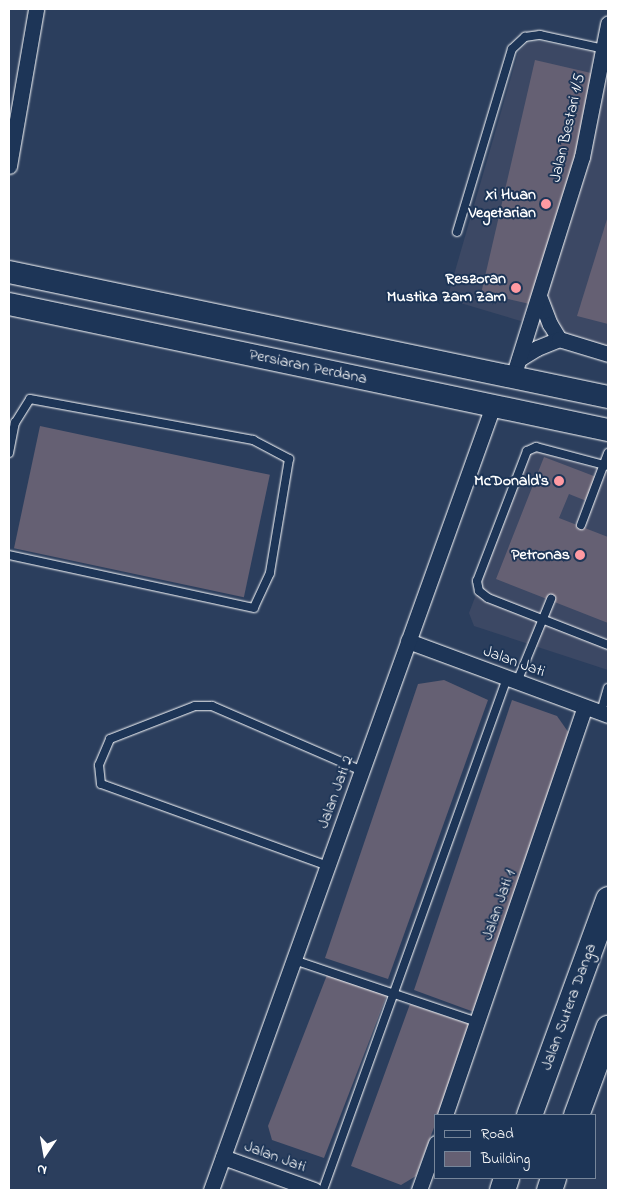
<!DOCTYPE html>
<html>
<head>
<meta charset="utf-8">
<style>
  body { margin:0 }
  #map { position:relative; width:617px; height:1199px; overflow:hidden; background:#2b3e5d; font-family:"Indie Flower",sans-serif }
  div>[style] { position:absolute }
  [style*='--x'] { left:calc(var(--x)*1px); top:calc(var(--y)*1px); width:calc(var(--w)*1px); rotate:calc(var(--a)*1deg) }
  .built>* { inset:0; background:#3c4864 }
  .building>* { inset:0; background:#656073; transform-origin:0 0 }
  .roads { filter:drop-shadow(0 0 1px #fff) drop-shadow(0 0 1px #fff) }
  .lane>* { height:8px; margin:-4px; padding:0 4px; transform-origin:4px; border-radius:4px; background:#1d3557 }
  .street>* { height:15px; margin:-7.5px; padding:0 7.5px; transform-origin:7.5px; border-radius:7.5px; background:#1d3557 }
  .secondary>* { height:22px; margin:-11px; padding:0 11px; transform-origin:11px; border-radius:11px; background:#1d3557 }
  .primary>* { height:25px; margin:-12.5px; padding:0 12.5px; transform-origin:12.5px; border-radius:12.5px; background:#1d3557 }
  .dots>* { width:14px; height:14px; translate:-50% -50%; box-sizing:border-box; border:2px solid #1d3557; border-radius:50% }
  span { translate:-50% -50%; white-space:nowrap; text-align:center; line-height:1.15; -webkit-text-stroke:4px #1d3557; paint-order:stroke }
  .street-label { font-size:16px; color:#fff }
  .poi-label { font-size:16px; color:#fff; font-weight:700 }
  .right { translate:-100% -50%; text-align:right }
  .frame { position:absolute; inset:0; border:10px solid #fff; pointer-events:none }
  .legend { position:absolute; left:434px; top:1114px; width:162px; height:65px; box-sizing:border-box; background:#1d3557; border:1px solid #77869a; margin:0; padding:6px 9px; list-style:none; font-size:15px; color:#fff }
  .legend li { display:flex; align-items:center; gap:10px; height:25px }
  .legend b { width:25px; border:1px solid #77869a }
  .north { position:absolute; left:20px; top:1129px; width:50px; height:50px; -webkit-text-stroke:4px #1d3557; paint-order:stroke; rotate:192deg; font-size:14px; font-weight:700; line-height:20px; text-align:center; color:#fff }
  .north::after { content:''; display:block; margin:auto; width:18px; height:22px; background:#fff; clip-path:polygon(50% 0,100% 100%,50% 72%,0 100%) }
</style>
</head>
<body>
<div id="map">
  <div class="built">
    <div style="clip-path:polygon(539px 41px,608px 55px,608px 347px,447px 299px,518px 53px,527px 43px)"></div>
    <div style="clip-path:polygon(535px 451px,608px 472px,608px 670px,474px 626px,469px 613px,529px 456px)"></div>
  </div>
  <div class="building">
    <div style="left:535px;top:60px;width:63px;height:239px;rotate:13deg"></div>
    <div style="clip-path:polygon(608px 216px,608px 324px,577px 316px)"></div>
    <div style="left:40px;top:426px;width:235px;height:125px;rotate:12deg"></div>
    <div style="clip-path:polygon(544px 457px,599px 478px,589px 502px,569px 494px,559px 518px,608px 537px,608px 623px,496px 579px)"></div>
    <div style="clip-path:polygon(444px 680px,488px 700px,388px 979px,325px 958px,418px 684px)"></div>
    <div style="clip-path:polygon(512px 700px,557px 716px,571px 736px,474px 1012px,414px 990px)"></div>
    <div style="clip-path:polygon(327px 975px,387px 995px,324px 1158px,272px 1140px,268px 1126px)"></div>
    <div style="clip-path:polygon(410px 1004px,472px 1025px,438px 1115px,436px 1115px,436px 1122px,416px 1176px,401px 1185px,351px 1166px)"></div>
  </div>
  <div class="roads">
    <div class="lane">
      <div style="--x:457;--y:232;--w:191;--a:-73.3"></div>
      <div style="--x:512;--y:49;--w:18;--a:-43"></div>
      <div style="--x:525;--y:37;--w:15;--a:-8"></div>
      <div style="--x:540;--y:35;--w:66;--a:12.3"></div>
      <div style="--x:9;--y:453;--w:31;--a:-79"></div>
      <div style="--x:15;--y:423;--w:28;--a:-58"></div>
      <div style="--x:30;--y:399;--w:227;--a:10.4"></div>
      <div style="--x:253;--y:440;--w:41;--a:27.8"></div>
      <div style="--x:289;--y:459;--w:116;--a:99.5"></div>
      <div style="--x:270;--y:573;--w:38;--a:115"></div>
      <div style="--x:254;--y:608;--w:251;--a:-167.8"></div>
      <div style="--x:608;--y:466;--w:74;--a:-165.2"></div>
      <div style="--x:536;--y:447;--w:10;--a:156"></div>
      <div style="--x:527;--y:451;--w:139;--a:111"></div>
      <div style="--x:477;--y:581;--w:10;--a:79"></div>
      <div style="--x:479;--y:591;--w:11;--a:38"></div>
      <div style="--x:488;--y:598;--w:129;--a:21.4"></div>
      <div style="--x:581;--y:525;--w:77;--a:-69.4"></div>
      <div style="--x:517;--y:682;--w:90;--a:-67.7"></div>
      <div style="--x:601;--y:712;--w:25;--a:-74"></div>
      <div style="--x:328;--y:866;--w:241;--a:-160.1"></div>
      <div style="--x:101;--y:784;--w:19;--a:-96"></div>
      <div style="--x:99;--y:765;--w:28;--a:-67"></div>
      <div style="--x:110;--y:739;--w:91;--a:-21.2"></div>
      <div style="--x:195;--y:706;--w:17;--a:0"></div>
      <div style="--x:212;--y:706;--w:163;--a:23.4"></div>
      <div style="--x:294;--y:960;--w:193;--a:18.7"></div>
      <div style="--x:323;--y:1190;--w:544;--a:-70.23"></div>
    </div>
    <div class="street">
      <div style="--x:9;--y:166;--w:159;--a:-80.2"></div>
      <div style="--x:539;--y:296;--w:30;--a:69"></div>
      <div style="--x:550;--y:324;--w:17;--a:59"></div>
      <div style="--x:519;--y:359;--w:21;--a:-31"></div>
      <div style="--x:537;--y:348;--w:24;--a:-22"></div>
      <div style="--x:559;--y:339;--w:51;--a:17"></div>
      <div style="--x:513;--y:377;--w:231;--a:-72.6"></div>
      <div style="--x:582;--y:157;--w:136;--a:-78.9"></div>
      <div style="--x:408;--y:641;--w:213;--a:20.3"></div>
      <div style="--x:445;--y:1115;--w:431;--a:-71.1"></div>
      <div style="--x:223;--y:1157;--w:97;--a:19.9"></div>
      <div style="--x:211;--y:1190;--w:833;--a:-70.22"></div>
      <div style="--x:419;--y:1190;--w:50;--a:-70.1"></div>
    </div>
    <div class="secondary">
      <div style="--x:9;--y:272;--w:612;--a:11.79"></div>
      <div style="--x:9;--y:304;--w:612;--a:11.88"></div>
    </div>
    <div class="primary">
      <div style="--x:529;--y:1115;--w:230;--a:-69.9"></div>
      <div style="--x:576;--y:1115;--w:93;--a:-69.8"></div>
      <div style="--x:502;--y:1190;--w:13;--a:-72"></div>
      <div style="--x:549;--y:1190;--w:13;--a:-72"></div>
    </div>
  </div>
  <div class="dots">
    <div style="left:546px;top:204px;background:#ff9aa2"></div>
    <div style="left:516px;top:288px;background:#ff9aa2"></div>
    <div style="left:559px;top:481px;background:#ff9aa2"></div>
    <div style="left:580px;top:555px;background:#ff9aa2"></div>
  </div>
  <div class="street-label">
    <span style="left:568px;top:128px;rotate:-77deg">Jalan Bestari 1/5</span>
    <span style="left:308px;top:367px;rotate:12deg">Persiaran Perdana</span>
    <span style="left:514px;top:662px;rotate:20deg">Jalan Jati</span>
    <span style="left:336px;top:792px;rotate:-70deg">Jalan Jati 2</span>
    <span style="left:499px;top:905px;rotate:-71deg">Jalan Jati 1</span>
    <span style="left:569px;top:1007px;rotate:-70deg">Jalan Sutera Danga</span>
    <span style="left:275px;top:1157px;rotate:20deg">Jalan Jati</span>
  </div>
  <div class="poi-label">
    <span class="right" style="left:536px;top:204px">Xi Huan<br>Vegetarian</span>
    <span class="right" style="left:506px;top:288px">Reszoran<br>Mustika Zam Zam</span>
    <span class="right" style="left:549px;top:481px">McDonald's</span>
    <span class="right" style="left:570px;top:555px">Petronas</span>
  </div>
  <div class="frame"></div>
  <ul class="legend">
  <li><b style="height:6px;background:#1d3557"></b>Road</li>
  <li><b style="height:14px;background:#656073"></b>Building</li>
  </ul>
  <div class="north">N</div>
</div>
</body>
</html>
